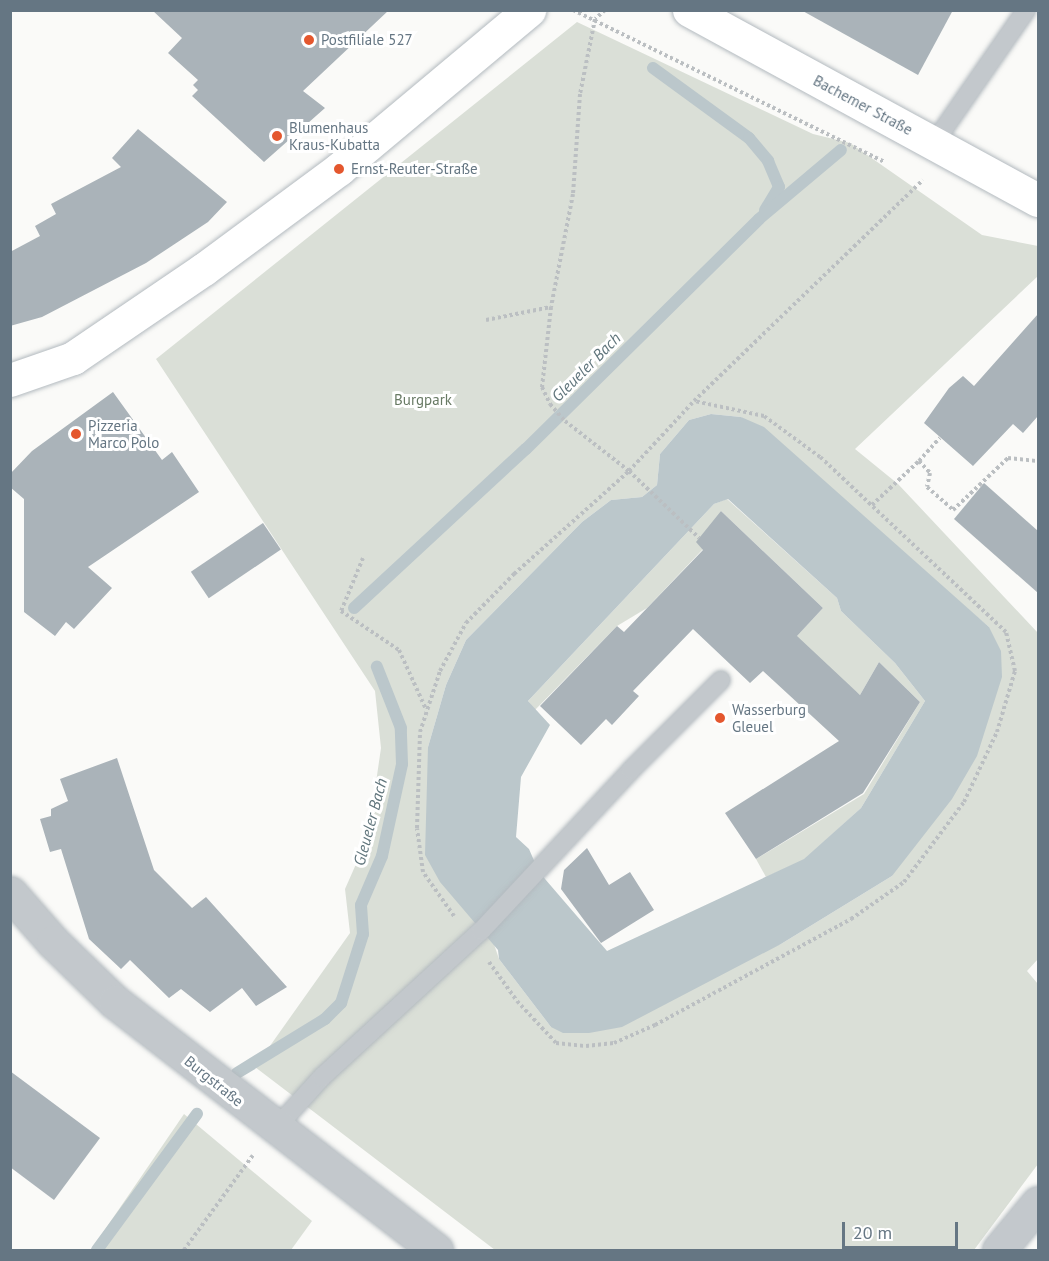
<!DOCTYPE html>
<html>
<head>
<meta charset="utf-8">
<style>
  body { margin:0 }
  #map { position:relative; width:1049px; height:1261px; overflow:hidden; background:#fafaf8; font-family:"PT Sans",sans-serif }
  div>[style] { position:absolute }
  [style*='--x'] { left:calc(var(--x)*1px); top:calc(var(--y)*1px); width:calc(var(--w)*1px); rotate:calc(var(--a)*1deg) }
  .green>* { inset:0; background:#dadfd7 }
  .water>* { inset:0; background:#bbc7cb }
  .stream>* { height:12px; margin:-6px; padding:0 6px; transform-origin:6px; border-radius:6px; background:#bbc7cb }
  .building>* { inset:0; background:#aab3b9; transform-origin:0 0 }
  .path>* { height:4px; margin-top:-2px; transform-origin:0; background:repeating-linear-gradient(90deg,#bbbfc2 0 3px,transparent 0 6px) }
  .roads { filter:drop-shadow(0 0 2px #b3babf) drop-shadow(0 0 2px #b3babf) }
  .lane>* { height:18px; margin:-9px; padding:0 9px; transform-origin:9px; border-radius:9px; background:#c3c8cc }
  .street>* { height:33px; margin:-16.5px; padding:0 16.5px; transform-origin:16.5px; border-radius:16.5px; background:#c3c8cc }
  .secondary>* { height:33px; margin:-16.5px; padding:0 16.5px; transform-origin:16.5px; border-radius:16.5px; background:#fff }
  .dots>* { width:16px; height:16px; translate:-50% -50%; box-sizing:border-box; border:3px solid #fff; border-radius:50% }
  span { translate:-50% -50%; white-space:nowrap; text-align:center; line-height:1.15; -webkit-text-stroke:6px #fff; paint-order:stroke }
  .poi-label { font-size:15px; color:#657683 }
  .left { translate:0 -50%; text-align:left }
  .street-label { font-size:15px; color:#657683 }
  .park-label { font-size:15px; color:#687a64 }
  .water-label { font-size:16px; color:#60757c; font-style:italic }
  .frame { position:absolute; inset:0; border:12px solid #657683; pointer-events:none }
  .scale { position:absolute; left:842px; top:1222px; width:116px; height:27px; box-sizing:border-box; border:3px solid #657683; border-top:0; padding-left:8px; font-size:18px; line-height:21px; white-space:nowrap; color:#657683; -webkit-text-stroke:4px #fff; paint-order:stroke }
</style>
</head>
<body>
<div id="map">
  <div class="green">
    <div style="clip-path:polygon(evenodd,577px 22px,813px 134px,850px 143px,982px 235px,1038px 246px,1038px 276px,855px 449px,898px 484px,1038px 633px,1038px 959px,1027px 971px,1038px 984px,1038px 1164px,974px 1250px,495px 1250px,255px 1067px,350px 933px,345px 889px,368px 837px,381px 748px,375px 691px,156px 359px,577px 22px,711px 414px,741px 417px,989px 627px,892px 876px,781px 944px,551px 1027px,499px 959px,428px 747px,446px 685px,466px 640px,582px 522px,611px 500px,642px 497px,657px 485px,660px 454px,689px 420px,711px 414px)"></div>
    <div style="clip-path:polygon(727px 499px,837px 598px,841px 611px,895px 663px,925px 701px,861px 808px,804px 860px,766px 877px,756px 859px,864px 794px,920px 702px,879px 662px,860px 695px,794px 639px,823px 608px,721px 511px,703px 549px,647px 608px,617px 626px,535px 710px,528px 701px,714px 504px)"></div>
    <div style="clip-path:polygon(184px 1114px,312px 1221px,291px 1250px,91px 1250px)"></div>
  </div>
  <div class="water">
    <div style="clip-path:polygon(evenodd,711px 414px,741px 417px,764px 427px,989px 627px,1001px 651px,1002px 677px,977px 756px,952px 799px,892px 876px,781px 944px,622px 1027px,589px 1033px,563px 1033px,551px 1027px,499px 959px,498px 950px,440px 882px,425px 855px,428px 747px,446px 685px,466px 640px,582px 522px,611px 500px,642px 497px,657px 485px,660px 454px,689px 420px,711px 414px,728px 499px,837px 598px,841px 611px,895px 663px,925px 701px,861px 808px,804px 859px,607px 951px,539px 872px,529px 849px,516px 837px,521px 777px,550px 725px,528px 701px,714px 504px,728px 499px)"></div>
  </div>
  <div class="stream">
    <div style="--x:653;--y:68;--w:119;--a:36.1"></div>
    <div style="--x:749;--y:138;--w:30;--a:50"></div>
    <div style="--x:768;--y:161;--w:28;--a:67"></div>
    <div style="--x:779;--y:187;--w:27;--a:121"></div>
    <div style="--x:354;--y:608;--w:234;--a:-42.8"></div>
    <div style="--x:526;--y:449;--w:327;--a:-44.6"></div>
    <div style="--x:759;--y:219;--w:107;--a:-40.1"></div>
    <div style="--x:237;--y:1073;--w:103;--a:-31.5"></div>
    <div style="--x:325;--y:1019;--w:23;--a:-45"></div>
    <div style="--x:341;--y:1003;--w:72;--a:-72.3"></div>
    <div style="--x:363;--y:934;--w:29;--a:-94"></div>
    <div style="--x:361;--y:905;--w:53;--a:-66.8"></div>
    <div style="--x:382;--y:856;--w:94;--a:-77.7"></div>
    <div style="--x:402;--y:764;--w:36;--a:-92"></div>
    <div style="--x:401;--y:728;--w:66;--a:-111.5"></div>
    <div style="--x:97;--y:1250;--w:169;--a:-53.7"></div>
  </div>
  <div class="building">
    <div style="clip-path:polygon(152px 10px,389px 10px,303px 91px,325px 108px,264px 162px,192px 96px,198px 90px,193px 85px,198px 80px,168px 53px,182px 38px)"></div>
    <div style="clip-path:polygon(801px 10px,953px 10px,918px 75px)"></div>
    <div style="clip-path:polygon(138px 129px,227px 202px,208px 222px,146px 263px,42px 317px,10px 326px,10px 252px,40px 236px,35px 226px,56px 214px,51px 204px,121px 167px,112px 158px)"></div>
    <div style="clip-path:polygon(1038px 314px,1038px 416px,1023px 433px,1013px 424px,973px 466px,924px 423px,949px 388px,963px 376px,974px 386px)"></div>
    <div style="clip-path:polygon(113px 392px,162px 460px,172px 452px,199px 492px,88px 567px,112px 588px,74px 629px,66px 622px,55px 636px,24px 612px,24px 499px,10px 487px,10px 474px,32px 451px)"></div>
    <div style="clip-path:polygon(984px 483px,1038px 531px,1038px 593px,954px 519px)"></div>
    <div style="clip-path:polygon(721px 511px,823px 608px,797px 636px,860px 695px,879px 662px,920px 702px,863px 793px,756px 859px,725px 813px,839px 741px,763px 671px,750px 683px,693px 629px,633px 691px,639px 696px,612px 725px,606px 719px,581px 745px,540px 706px,617px 626px,624px 632px,703px 550px,696px 542px)"></div>
    <div style="left:263px;top:523px;width:32px;height:87px;rotate:56deg"></div>
    <div style="clip-path:polygon(117px 758px,154px 870px,192px 908px,206px 897px,287px 987px,256px 1006px,242px 988px,210px 1012px,181px 989px,169px 998px,130px 960px,121px 969px,89px 939px,61px 849px,50px 852px,40px 819px,51px 816px,51px 809px,68px 801px,60px 779px)"></div>
    <div style="clip-path:polygon(587px 848px,609px 885px,630px 872px,654px 910px,601px 943px,561px 889px,564px 870px)"></div>
    <div style="clip-path:polygon(10px 1071px,100px 1138px,54px 1200px,10px 1167px)"></div>
  </div>
  <div class="path">
    <div style="--x:573;--y:10;--w:347;--a:26"></div>
    <div style="--x:605;--y:10;--w:13;--a:138"></div>
    <div style="--x:595;--y:19;--w:76;--a:101.3"></div>
    <div style="--x:580;--y:94;--w:100;--a:94"></div>
    <div style="--x:573;--y:194;--w:115;--a:101"></div>
    <div style="--x:551;--y:307;--w:81;--a:96.4"></div>
    <div style="--x:542;--y:387;--w:19;--a:65"></div>
    <div style="--x:550;--y:404;--w:23;--a:49"></div>
    <div style="--x:565;--y:421;--w:81;--a:38"></div>
    <div style="--x:629;--y:471;--w:97;--a:43.7"></div>
    <div style="--x:486;--y:320;--w:66;--a:-11.3"></div>
    <div style="--x:919;--y:461;--w:31;--a:-48"></div>
    <div style="--x:872;--y:505;--w:64;--a:-43.1"></div>
    <div style="--x:919;--y:461;--w:16;--a:47"></div>
    <div style="--x:930;--y:473;--w:14;--a:102"></div>
    <div style="--x:927;--y:487;--w:35;--a:41"></div>
    <div style="--x:953;--y:510;--w:76;--a:-43.4"></div>
    <div style="--x:1008;--y:458;--w:30;--a:6"></div>
    <div style="--x:363;--y:558;--w:57;--a:112.5"></div>
    <div style="--x:341;--y:611;--w:70;--a:33.9"></div>
    <div style="--x:399;--y:650;--w:63;--a:65.5"></div>
    <div style="--x:454;--y:916;--w:54;--a:-125.2"></div>
    <div style="--x:423;--y:872;--w:44;--a:-97.8"></div>
    <div style="--x:417;--y:828;--w:96;--a:-88.2"></div>
    <div style="--x:420;--y:732;--w:64;--a:-71.8"></div>
    <div style="--x:440;--y:671;--w:55;--a:-61.6"></div>
    <div style="--x:466;--y:623;--w:69;--a:-45.6"></div>
    <div style="--x:514;--y:574;--w:154;--a:-41.8"></div>
    <div style="--x:629;--y:471;--w:96;--a:-47.1"></div>
    <div style="--x:694;--y:401;--w:318;--a:-44"></div>
    <div style="--x:489;--y:962;--w:48;--a:54.3"></div>
    <div style="--x:517;--y:1001;--w:57;--a:47.1"></div>
    <div style="--x:556;--y:1043;--w:30;--a:6"></div>
    <div style="--x:586;--y:1046;--w:28;--a:-6"></div>
    <div style="--x:614;--y:1043;--w:45;--a:-23.7"></div>
    <div style="--x:655;--y:1025;--w:223;--a:-28.4"></div>
    <div style="--x:851;--y:919;--w:65;--a:-34.9"></div>
    <div style="--x:904;--y:882;--w:100;--a:-53.1"></div>
    <div style="--x:964;--y:802;--w:77;--a:-64.8"></div>
    <div style="--x:997;--y:732;--w:64;--a:-73.6"></div>
    <div style="--x:1015;--y:671;--w:40;--a:-103"></div>
    <div style="--x:1006;--y:632;--w:255;--a:-136.7"></div>
    <div style="--x:820;--y:457;--w:69;--a:-143.8"></div>
    <div style="--x:764;--y:416;--w:72;--a:-167.9"></div>
    <div style="--x:184;--y:1250;--w:117;--a:-54"></div>
  </div>
  <div class="roads">
    <div class="lane">
      <div style="--x:934;--y:143;--w:162;--a:-55.3"></div>
      <div style="--x:275;--y:1129;--w:70;--a:-47.9"></div>
      <div style="--x:322;--y:1077;--w:216;--a:-42.6"></div>
      <div style="--x:481;--y:931;--w:220;--a:-47"></div>
      <div style="--x:631;--y:770;--w:127;--a:-45"></div>
    </div>
    <div class="street">
      <div style="--x:10;--y:893;--w:65;--a:48.7"></div>
      <div style="--x:53;--y:942;--w:86;--a:44.1"></div>
      <div style="--x:115;--y:1002;--w:406;--a:37.7"></div>
      <div style="--x:999;--y:1250;--w:61;--a:-50.3"></div>
    </div>
    <div class="secondary">
      <div style="--x:689;--y:10;--w:397;--a:28.6"></div>
      <div style="--x:10;--y:380;--w:67;--a:-19.2"></div>
      <div style="--x:73;--y:358;--w:158;--a:-34.2"></div>
      <div style="--x:204;--y:269;--w:168;--a:-36.5"></div>
      <div style="--x:339;--y:169;--w:248;--a:-39.9"></div>
    </div>
  </div>
  <div class="dots">
    <div style="left:309px;top:40px;background:#e4572e"></div>
    <div style="left:277px;top:136px;background:#e4572e"></div>
    <div style="left:339px;top:169px;background:#e4572e"></div>
    <div style="left:76px;top:434px;background:#e4572e"></div>
    <div style="left:720px;top:718px;background:#e4572e"></div>
  </div>
  <div class="poi-label">
    <span class="left" style="left:321px;top:40px">Postfiliale 527</span>
    <span class="left" style="left:289px;top:136px">Blumenhaus<br>Kraus-Kubatta</span>
    <span class="left" style="left:351px;top:169px">Ernst-Reuter-Straße</span>
    <span class="left" style="left:88px;top:434px">Pizzeria<br>Marco Polo</span>
    <span class="left" style="left:732px;top:718px">Wasserburg<br>Gleuel</span>
  </div>
  <div class="street-label">
    <span style="left:863px;top:105px;rotate:28deg">Bachemer Straße</span>
    <span style="left:214px;top:1081px;rotate:39deg">Burgstraße</span>
  </div>
  <div class="park-label">
    <span style="left:423px;top:400px">Burgpark</span>
  </div>
  <div class="water-label">
    <span style="left:586px;top:367px;rotate:-45deg">Gleueler Bach</span>
    <span style="left:370px;top:822px;rotate:-75deg">Gleueler Bach</span>
  </div>
  <div class="frame"></div>
  <div class="scale">20 m</div>
</div>
</body>
</html>
